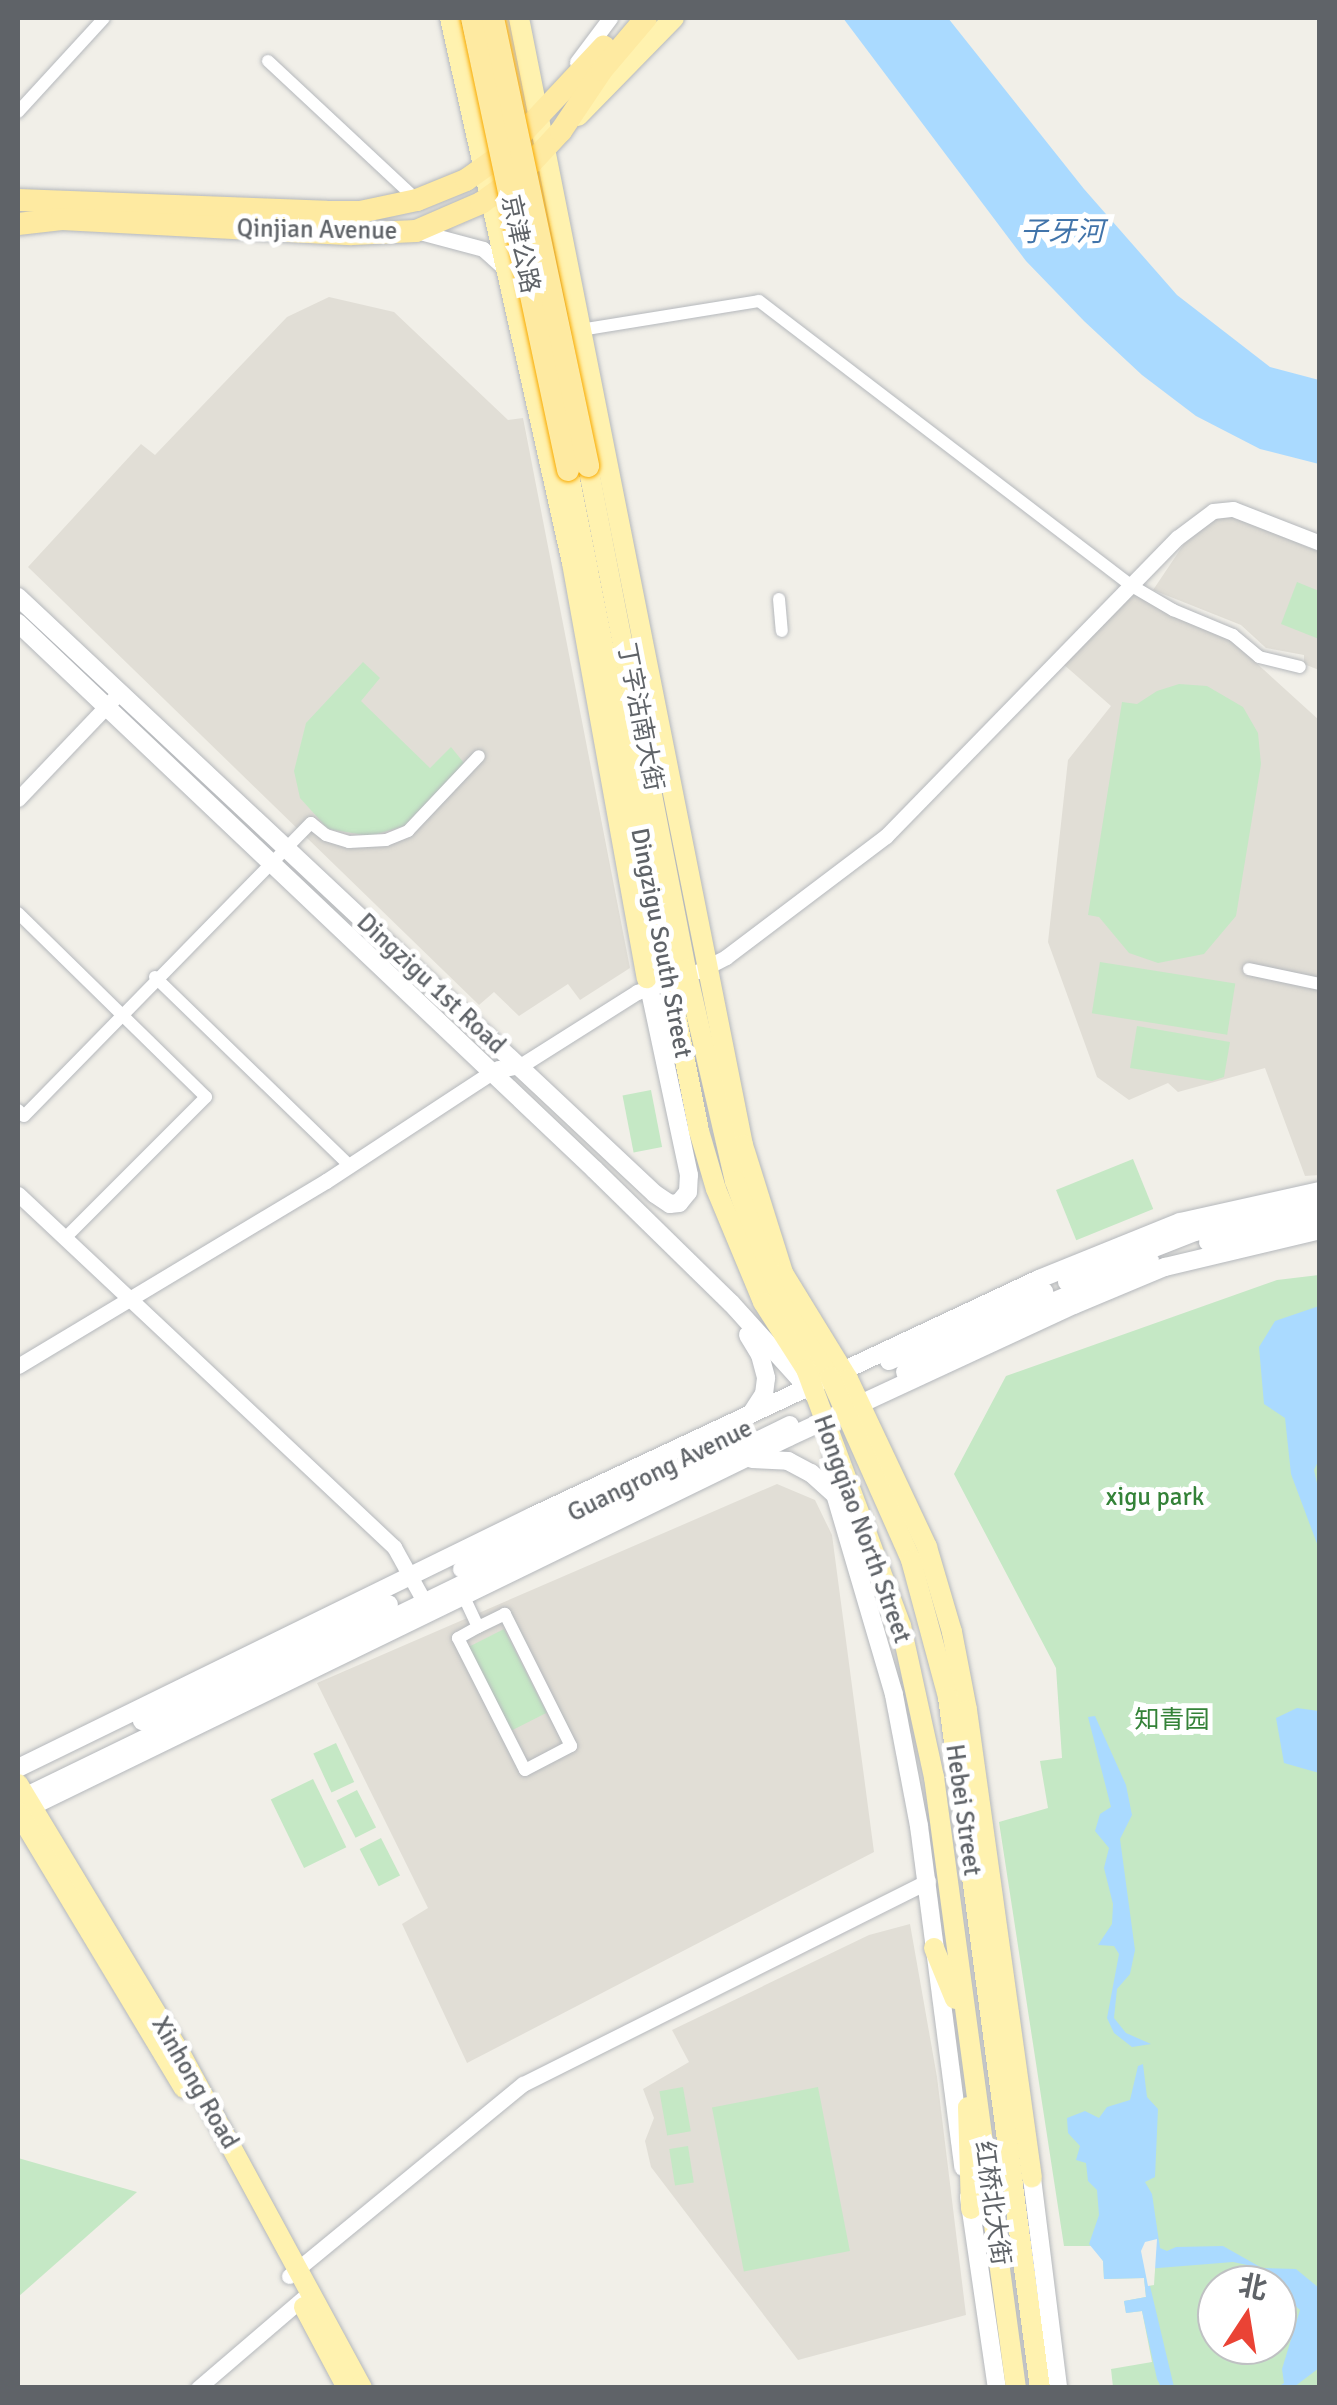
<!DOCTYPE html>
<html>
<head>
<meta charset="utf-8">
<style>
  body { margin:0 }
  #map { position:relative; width:1337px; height:2405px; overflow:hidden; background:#f1efe8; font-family:Signika,"Noto Sans SC",sans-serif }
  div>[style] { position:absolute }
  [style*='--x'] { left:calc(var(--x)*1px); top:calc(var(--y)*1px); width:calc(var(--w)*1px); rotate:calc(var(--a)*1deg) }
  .education>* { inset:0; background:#e1ded6 }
  .green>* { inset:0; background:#c5e8c5; transform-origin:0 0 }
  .water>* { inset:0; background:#aadaff }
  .pier>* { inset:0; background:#f1efe8 }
  .roads { filter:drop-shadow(0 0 2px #b5b8bc) drop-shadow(0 0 2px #b5b8bc) }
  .minor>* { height:12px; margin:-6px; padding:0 6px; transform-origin:6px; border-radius:6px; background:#fff }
  .tertiary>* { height:15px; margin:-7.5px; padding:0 7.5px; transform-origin:7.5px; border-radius:7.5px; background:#fff }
  .secondary>* { height:18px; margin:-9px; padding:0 9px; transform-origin:9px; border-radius:9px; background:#fff }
  .primary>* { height:20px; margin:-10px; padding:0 10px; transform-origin:10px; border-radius:10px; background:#fff2af }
  .trunk>* { height:22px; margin:-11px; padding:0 11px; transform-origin:11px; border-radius:11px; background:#feeaa1 }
  .bridges { filter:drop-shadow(0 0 2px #f9ab00) drop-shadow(0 0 2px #f9ab00) }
  .trunk-bridge>* { height:22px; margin:-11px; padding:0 11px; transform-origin:11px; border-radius:11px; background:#feeaa1 }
  span { translate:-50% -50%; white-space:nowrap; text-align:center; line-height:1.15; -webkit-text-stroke:10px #fff; paint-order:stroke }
  .street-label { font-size:25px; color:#5f6368 }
  .park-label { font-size:25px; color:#348238 }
  .water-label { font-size:28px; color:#4174aa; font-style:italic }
  .frame { position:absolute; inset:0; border:20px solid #5f6368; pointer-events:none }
  .north { position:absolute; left:1197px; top:2265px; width:100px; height:100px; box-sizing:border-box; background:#fff; border:2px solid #bfc1c3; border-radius:50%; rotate:12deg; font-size:28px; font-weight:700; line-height:40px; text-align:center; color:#5f6368 }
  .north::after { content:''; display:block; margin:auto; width:35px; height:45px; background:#ea4335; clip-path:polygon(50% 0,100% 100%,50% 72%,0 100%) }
</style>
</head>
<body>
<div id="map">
  <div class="education">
    <div style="clip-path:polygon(329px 297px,394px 312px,508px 420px,523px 418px,630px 968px,580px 1000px,568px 984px,519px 1016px,494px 992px,479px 1005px,28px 567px,141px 444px,155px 455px,287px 317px)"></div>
    <div style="clip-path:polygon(1234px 516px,1319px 552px,1319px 670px,1304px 664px,1304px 655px,1266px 648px,1241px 625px,1153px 590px,1184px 544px,1214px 519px)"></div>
    <div style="clip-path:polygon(1123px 587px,1231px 640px,1319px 720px,1319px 1175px,1305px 1176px,1265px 1068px,1178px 1092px,1168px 1083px,1129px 1100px,1097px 1077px,1048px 942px,1068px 760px,1111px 706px,1062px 663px)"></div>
    <div style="clip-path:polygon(777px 1484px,815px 1500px,832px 1535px,874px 1852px,467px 2063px,402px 1924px,428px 1908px,317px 1683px)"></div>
    <div style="clip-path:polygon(910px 1924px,937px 2077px,966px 2315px,798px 2360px,651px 2167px,645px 2141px,654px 2118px,643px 2089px,689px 2062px,672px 2030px,869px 1935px)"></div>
  </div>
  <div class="green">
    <div style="clip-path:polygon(1297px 582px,1319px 591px,1319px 639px,1281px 624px)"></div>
    <div style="clip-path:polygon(363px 662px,380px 678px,361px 701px,430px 768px,451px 747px,464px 763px,404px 826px,370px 836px,328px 829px,300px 798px,294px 771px,306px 723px)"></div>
    <div style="clip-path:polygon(1179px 684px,1207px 686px,1243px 707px,1258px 733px,1261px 764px,1236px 916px,1204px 954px,1158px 963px,1129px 953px,1099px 917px,1088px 915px,1122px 702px,1137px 704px,1157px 691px)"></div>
    <div style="left:1100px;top:962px;width:137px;height:52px;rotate:9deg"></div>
    <div style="clip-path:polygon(1137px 1026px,1230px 1042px,1224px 1077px,1212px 1081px,1130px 1068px)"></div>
    <div style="left:651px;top:1090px;width:58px;height:29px;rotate:79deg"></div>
    <div style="left:1133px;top:1159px;width:54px;height:83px;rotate:68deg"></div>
    <div style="clip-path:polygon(evenodd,1319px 1275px,1320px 2387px,1113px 2387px,1111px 2369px,1152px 2362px,1142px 2311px,1126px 2313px,1124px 2301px,1146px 2297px,1144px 2278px,1104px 2279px,1103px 2261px,1093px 2246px,1064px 2246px,999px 1822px,1048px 1808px,1040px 1761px,1062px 1758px,1056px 1668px,954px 1474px,1006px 1376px,1277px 1280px,1319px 1275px,1217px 2285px,1277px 2285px,1277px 2345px,1217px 2345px,1217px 2285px)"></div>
    <div style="left:504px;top:1629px;width:94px;height:41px;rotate:63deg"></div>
    <div style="left:336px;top:1743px;width:43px;height:25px;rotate:65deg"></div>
    <div style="left:313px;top:1779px;width:76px;height:47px;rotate:64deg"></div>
    <div style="left:357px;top:1790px;width:42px;height:23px;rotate:63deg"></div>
    <div style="left:381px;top:1838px;width:42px;height:24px;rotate:63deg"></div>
    <div style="left:683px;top:2087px;width:45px;height:24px;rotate:80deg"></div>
    <div style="left:818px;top:2087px;width:167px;height:108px;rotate:79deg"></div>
    <div style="left:688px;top:2146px;width:37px;height:19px;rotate:81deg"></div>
    <div style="clip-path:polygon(18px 2158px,137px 2192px,18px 2297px)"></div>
  </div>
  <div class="water">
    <div style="clip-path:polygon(843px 18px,948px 18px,1084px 189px,1177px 295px,1270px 367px,1319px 380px,1319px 464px,1260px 449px,1196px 416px,1142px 375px,1084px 321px,1026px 261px)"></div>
    <div style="clip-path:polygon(1319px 1306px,1320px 1457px,1314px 1470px,1319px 1492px,1319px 1549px,1291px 1474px,1285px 1418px,1264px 1404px,1259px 1347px,1275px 1321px)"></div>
    <div style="clip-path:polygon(1297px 1708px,1319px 1711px,1319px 1773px,1284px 1763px,1276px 1718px)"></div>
    <div style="clip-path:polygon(1095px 1716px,1126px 1785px,1132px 1815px,1120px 1839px,1135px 1950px,1130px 1974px,1117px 1989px,1114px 2018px,1126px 2033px,1151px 2044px,1132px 2047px,1114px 2033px,1107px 2018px,1119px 1954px,1114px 1946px,1098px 1945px,1112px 1924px,1113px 1904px,1104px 1868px,1109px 1848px,1095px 1831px,1100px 1814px,1111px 1807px,1088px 1717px)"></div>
    <div style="clip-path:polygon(1143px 2064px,1147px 2097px,1158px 2109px,1155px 2177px,1145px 2182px,1152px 2194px,1160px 2248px,1167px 2251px,1176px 2247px,1223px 2246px,1262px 2268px,1296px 2269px,1319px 2288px,1319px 2368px,1294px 2387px,1278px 2387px,1284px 2383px,1282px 2369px,1300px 2310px,1252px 2266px,1233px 2262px,1146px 2269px,1174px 2387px,1161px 2387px,1157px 2379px,1142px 2311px,1126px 2313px,1124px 2301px,1146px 2297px,1144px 2278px,1104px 2279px,1103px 2261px,1089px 2244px,1099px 2215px,1097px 2190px,1088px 2181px,1086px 2163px,1076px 2160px,1080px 2146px,1068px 2133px,1067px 2118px,1085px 2111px,1099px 2118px,1107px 2107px,1130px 2100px,1138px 2066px)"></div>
  </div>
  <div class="pier">
    <div style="clip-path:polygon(1157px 2239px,1154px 2285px,1148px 2286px,1141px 2251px,1145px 2242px)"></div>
  </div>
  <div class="roads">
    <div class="minor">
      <div style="--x:268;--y:61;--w:202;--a:43"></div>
      <div style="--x:18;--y:112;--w:127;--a:-47.5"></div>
      <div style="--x:580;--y:330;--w:181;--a:-9.2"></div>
      <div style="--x:759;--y:301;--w:469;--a:37.4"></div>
      <div style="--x:1132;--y:586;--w:48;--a:30.3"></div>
      <div style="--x:1173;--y:610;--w:65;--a:22.6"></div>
      <div style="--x:1233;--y:635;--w:34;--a:40"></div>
      <div style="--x:1259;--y:657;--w:42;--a:13.7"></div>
      <div style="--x:779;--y:599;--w:32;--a:85"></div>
      <div style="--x:18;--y:913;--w:263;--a:44.4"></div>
      <div style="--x:206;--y:1097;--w:199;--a:135"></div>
      <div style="--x:1249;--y:969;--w:73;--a:11.9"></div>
      <div style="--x:155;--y:977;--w:272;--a:44.1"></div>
      <div style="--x:18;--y:1110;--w:8;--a:45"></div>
      <div style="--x:24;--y:1116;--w:410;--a:-45.6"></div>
      <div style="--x:311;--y:823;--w:19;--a:39"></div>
      <div style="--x:326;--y:835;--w:24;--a:17"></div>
      <div style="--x:349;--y:842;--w:37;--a:-3"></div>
      <div style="--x:386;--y:840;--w:24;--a:-22"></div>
      <div style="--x:408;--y:831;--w:103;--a:-46.6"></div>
      <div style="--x:464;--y:1597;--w:33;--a:65"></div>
      <div style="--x:478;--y:1627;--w:23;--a:151"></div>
      <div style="--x:458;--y:1638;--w:148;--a:63.1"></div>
      <div style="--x:525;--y:1770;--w:52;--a:-27.6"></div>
      <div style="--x:571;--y:1746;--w:148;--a:-116.6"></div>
      <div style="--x:505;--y:1614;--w:30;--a:154"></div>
    </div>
    <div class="tertiary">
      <div style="--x:577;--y:62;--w:55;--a:-53.1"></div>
      <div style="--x:416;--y:231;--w:69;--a:15"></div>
      <div style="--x:483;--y:249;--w:31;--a:42"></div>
      <div style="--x:18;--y:799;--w:146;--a:-46.4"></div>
      <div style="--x:699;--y:971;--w:30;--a:-27"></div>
      <div style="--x:726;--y:957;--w:201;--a:-37.1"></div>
      <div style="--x:886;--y:836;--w:417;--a:-45.7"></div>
      <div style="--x:1177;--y:538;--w:45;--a:-36.9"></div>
      <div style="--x:1213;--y:511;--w:20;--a:-6"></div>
      <div style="--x:1233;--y:509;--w:93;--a:21.3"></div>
      <div style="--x:491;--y:1072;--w:30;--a:-12"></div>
      <div style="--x:520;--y:1066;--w:138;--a:-32.3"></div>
      <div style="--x:637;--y:992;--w:43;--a:-17.6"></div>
      <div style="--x:18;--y:1194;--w:516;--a:43.19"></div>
      <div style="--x:394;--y:1547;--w:74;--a:61"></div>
      <div style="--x:18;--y:1366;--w:359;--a:-31"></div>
      <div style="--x:326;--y:1181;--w:206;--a:-33.3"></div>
      <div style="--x:289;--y:2276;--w:303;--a:-39.4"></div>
      <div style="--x:523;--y:2084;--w:453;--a:-26.6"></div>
      <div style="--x:198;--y:2388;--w:146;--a:-40.6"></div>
    </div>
    <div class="secondary">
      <div style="--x:18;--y:597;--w:873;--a:43.14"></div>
      <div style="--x:655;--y:1194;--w:18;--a:34"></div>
      <div style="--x:670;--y:1204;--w:9;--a:-6"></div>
      <div style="--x:679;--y:1203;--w:14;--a:-51"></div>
      <div style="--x:688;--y:1192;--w:17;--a:-87"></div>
      <div style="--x:689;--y:1175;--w:201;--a:-102"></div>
      <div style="--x:18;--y:623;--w:795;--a:43.47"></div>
      <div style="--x:595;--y:1170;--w:190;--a:44.4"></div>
      <div style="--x:731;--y:1303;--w:124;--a:47.9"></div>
      <div style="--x:1208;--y:1242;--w:115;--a:-12.1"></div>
      <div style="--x:1067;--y:1282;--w:137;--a:-21.3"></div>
      <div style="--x:1195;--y:1232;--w:128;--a:-12.2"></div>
      <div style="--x:748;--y:1335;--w:23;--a:59"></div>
      <div style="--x:760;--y:1355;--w:24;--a:75"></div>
      <div style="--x:766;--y:1378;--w:16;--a:97"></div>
      <div style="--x:764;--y:1394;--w:20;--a:123"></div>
      <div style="--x:889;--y:1361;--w:170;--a:-24"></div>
      <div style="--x:905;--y:1372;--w:155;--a:-25.6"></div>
      <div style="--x:1045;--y:1305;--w:114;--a:-22.7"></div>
      <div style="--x:832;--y:1447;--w:47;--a:86.3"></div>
      <div style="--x:835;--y:1494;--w:209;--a:73.6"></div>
      <div style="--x:894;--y:1695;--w:133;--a:79.2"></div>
      <div style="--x:919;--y:1826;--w:344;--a:82.6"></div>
      <div style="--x:752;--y:1459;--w:36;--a:3"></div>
      <div style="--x:788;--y:1461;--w:26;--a:28"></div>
      <div style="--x:811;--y:1473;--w:31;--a:42"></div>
      <div style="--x:462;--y:1569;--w:169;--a:-26.3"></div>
      <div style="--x:142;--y:1721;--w:273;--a:-25.3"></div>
      <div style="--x:18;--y:1768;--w:573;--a:-26.07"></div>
      <div style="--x:533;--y:1516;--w:559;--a:-25.1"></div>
      <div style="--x:1039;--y:1279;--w:152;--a:-22"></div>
      <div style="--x:1180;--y:1222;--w:143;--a:-12.5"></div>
      <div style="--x:18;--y:1800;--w:858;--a:-25.91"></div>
      <div style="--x:22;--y:1811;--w:853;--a:-25.99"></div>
      <div style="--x:789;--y:1437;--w:314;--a:-24.9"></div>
      <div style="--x:1074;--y:1305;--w:99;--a:-22.7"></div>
      <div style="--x:1165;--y:1267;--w:159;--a:-13.4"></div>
      <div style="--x:1032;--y:2178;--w:212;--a:82.9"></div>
      <div style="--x:969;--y:2197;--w:193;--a:81.7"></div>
    </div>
    <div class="primary">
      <div style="--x:450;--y:18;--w:558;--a:77.38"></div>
      <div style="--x:572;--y:563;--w:422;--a:79.8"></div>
      <div style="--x:519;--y:18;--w:1149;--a:78.76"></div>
      <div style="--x:743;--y:1145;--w:134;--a:72.6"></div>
      <div style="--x:783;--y:1273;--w:124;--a:58.5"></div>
      <div style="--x:848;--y:1379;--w:186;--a:64.8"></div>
      <div style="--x:927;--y:1547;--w:89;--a:73.6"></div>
      <div style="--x:952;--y:1632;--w:79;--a:79.1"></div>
      <div style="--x:967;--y:1710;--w:472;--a:82.1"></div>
      <div style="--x:578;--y:116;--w:137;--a:-45.6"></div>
      <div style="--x:588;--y:466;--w:512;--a:78.98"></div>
      <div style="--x:686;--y:969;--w:218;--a:77"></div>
      <div style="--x:735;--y:1181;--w:123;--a:70.1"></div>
      <div style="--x:777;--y:1297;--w:96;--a:56.5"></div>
      <div style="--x:830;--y:1377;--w:200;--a:66.1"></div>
      <div style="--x:911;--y:1560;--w:142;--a:74.9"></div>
      <div style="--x:948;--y:1697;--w:697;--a:82.42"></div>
      <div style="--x:568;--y:470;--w:674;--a:78.79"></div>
      <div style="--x:699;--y:1131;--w:60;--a:73.7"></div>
      <div style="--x:716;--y:1189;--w:122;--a:67.4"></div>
      <div style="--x:763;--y:1302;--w:80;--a:57.3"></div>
      <div style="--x:806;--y:1369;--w:274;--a:69.7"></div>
      <div style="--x:901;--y:1626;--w:155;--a:77.7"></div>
      <div style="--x:934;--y:1777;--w:616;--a:82.36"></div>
      <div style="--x:18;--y:1784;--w:310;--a:58.9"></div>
      <div style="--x:178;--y:2049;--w:386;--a:61.5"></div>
      <div style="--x:18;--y:1812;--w:322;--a:59"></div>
      <div style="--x:934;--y:1948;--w:55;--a:67.6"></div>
      <div style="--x:968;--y:2107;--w:102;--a:88.3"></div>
      <div style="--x:304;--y:2307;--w:92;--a:62"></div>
    </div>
    <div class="trunk">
      <div style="--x:18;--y:200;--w:308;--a:2.2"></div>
      <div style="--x:326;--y:212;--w:34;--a:0"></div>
      <div style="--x:360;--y:212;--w:58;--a:-11.9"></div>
      <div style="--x:417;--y:200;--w:53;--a:-22.2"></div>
      <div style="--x:466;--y:180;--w:47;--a:-35.4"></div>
      <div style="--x:504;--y:153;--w:146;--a:-46.9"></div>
      <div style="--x:18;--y:224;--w:44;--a:-6.5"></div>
      <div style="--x:62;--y:219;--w:290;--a:3"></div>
      <div style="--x:352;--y:234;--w:64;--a:-2.7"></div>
      <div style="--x:416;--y:231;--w:71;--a:-23.3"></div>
      <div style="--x:481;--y:203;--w:48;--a:-35.7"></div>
      <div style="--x:520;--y:175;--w:60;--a:-47"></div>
      <div style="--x:561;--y:131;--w:73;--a:-56.1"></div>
      <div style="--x:602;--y:70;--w:68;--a:-49.8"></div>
    </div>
  </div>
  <div class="bridges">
    <div class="trunk-bridge">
      <div style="--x:472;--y:18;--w:462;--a:78"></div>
      <div style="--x:493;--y:18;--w:458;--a:78"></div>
    </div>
  </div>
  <div class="street-label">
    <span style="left:317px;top:230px;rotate:1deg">Qinjian Avenue</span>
    <span style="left:520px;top:244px;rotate:78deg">京津公路</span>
    <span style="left:640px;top:717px;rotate:79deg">丁字沽南大街</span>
    <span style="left:661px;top:943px;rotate:79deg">Dingzigu South Street</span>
    <span style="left:431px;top:984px;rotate:43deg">Dingzigu 1st Road</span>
    <span style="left:660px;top:1471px;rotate:-26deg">Guangrong Avenue</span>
    <span style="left:862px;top:1529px;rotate:70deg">Hongqiao North Street</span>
    <span style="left:963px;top:1810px;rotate:82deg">Hebei Street</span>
    <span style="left:195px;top:2083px;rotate:60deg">Xinhong Road</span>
    <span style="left:992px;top:2203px;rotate:82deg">红桥北大街</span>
  </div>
  <div class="park-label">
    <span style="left:1155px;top:1497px">xigu park</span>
    <span style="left:1172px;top:1720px">知青园</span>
  </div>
  <div class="water-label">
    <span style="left:1062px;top:232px">子牙河</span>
  </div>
  <div class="frame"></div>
  <div class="north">北</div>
</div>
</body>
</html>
